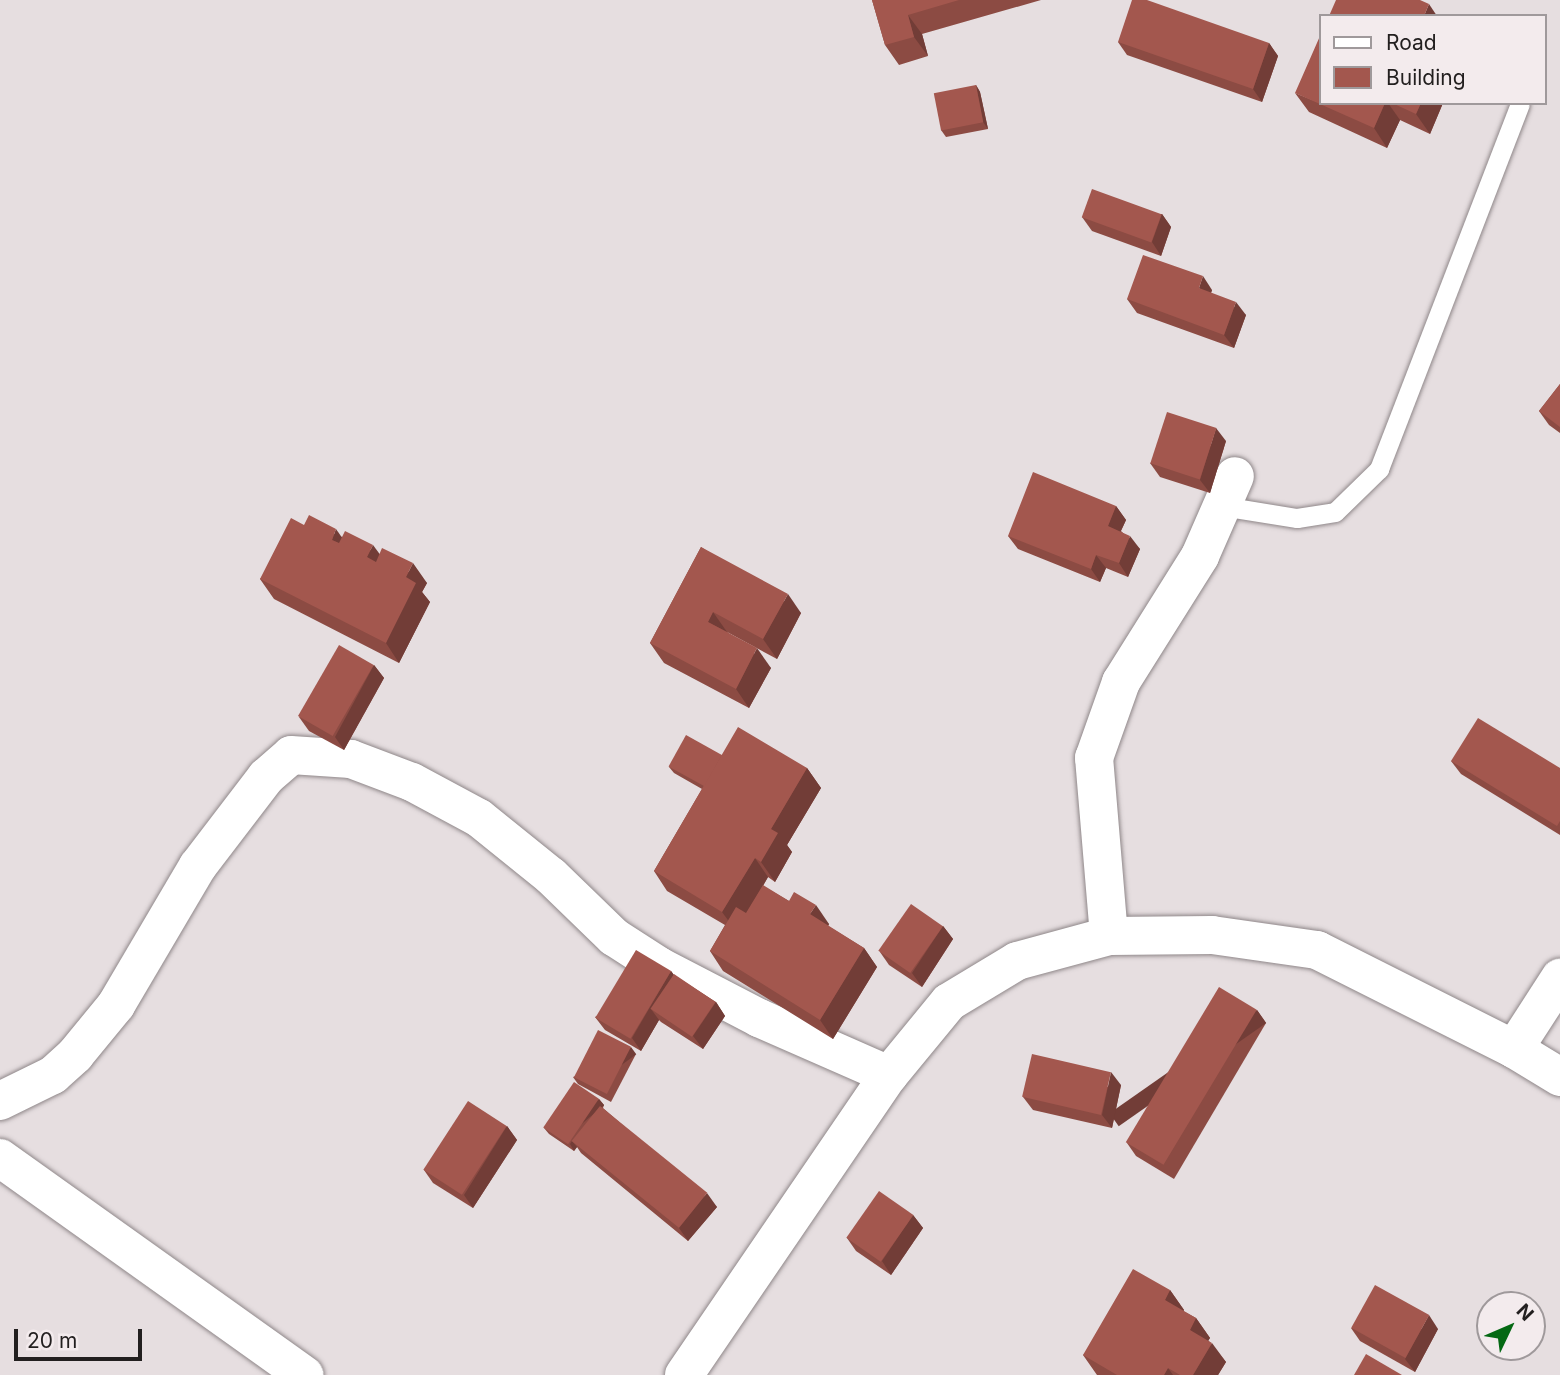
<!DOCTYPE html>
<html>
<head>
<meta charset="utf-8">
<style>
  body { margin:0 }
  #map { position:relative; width:1560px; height:1375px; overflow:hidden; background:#e6dee0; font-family:Inter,sans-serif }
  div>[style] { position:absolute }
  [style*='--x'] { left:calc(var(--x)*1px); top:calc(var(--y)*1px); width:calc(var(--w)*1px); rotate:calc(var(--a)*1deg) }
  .roads { filter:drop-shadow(0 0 2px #8f8789) drop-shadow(0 0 2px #8f8789) }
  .service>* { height:19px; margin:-9.5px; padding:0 9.5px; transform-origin:9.5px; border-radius:9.5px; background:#fff }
  .minor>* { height:38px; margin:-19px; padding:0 19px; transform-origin:19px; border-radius:19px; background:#fff }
  .wall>* { inset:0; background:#8c4b43 }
  .shaded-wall>* { inset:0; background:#723d37; transform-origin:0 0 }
  .building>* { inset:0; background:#a3574e; transform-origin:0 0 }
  span { translate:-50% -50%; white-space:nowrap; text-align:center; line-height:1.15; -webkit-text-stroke:5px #f3ebed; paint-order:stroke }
  .legend { position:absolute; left:1319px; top:14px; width:228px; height:91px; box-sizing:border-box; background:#f3ebed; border:2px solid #9f999b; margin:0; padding:9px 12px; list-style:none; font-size:21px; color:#221f1f }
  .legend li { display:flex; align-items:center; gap:14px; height:35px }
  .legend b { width:35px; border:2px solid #9f999b }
  .north { position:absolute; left:1476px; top:1291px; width:70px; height:70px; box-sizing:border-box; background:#f3ebed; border:2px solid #9f999b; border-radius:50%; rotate:46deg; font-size:19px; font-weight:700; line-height:28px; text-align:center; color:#221f1f }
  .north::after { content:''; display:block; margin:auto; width:24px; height:32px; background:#046813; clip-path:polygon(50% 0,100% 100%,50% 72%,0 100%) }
  .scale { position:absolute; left:14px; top:1329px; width:128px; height:32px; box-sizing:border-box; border:4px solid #221f1f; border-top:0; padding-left:9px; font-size:21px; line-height:24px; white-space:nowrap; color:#221f1f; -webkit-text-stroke:5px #f3ebed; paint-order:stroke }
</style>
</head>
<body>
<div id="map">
  <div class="roads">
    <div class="service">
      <div style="--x:1222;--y:506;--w:76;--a:9.1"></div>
      <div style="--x:1297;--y:518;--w:38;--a:-9"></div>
      <div style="--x:1335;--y:512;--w:62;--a:-44.3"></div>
      <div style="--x:1379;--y:469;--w:391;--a:-68.9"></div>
    </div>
    <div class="minor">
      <div style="--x:1109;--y:936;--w:179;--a:-94.8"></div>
      <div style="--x:1094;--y:758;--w:81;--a:-70.4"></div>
      <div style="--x:1121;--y:682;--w:149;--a:-57.9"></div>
      <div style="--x:1200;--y:556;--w:87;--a:-66.4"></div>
      <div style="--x:1514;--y:1049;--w:85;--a:-57.1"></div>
      <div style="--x:0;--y:1101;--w:59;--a:-26.1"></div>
      <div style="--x:53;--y:1075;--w:30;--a:-42"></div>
      <div style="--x:75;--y:1055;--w:65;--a:-50.6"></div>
      <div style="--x:116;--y:1005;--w:161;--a:-59.5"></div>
      <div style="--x:198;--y:866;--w:112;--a:-52.6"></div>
      <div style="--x:266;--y:777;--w:33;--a:-41"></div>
      <div style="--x:291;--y:755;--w:60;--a:3.8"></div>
      <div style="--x:351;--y:759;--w:65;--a:20.7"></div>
      <div style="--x:412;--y:782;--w:76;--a:28.2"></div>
      <div style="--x:479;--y:818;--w:92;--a:38.9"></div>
      <div style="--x:551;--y:876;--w:88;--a:44.1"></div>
      <div style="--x:614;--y:937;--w:54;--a:32.8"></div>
      <div style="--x:659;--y:966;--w:113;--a:27.5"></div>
      <div style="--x:759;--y:1018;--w:142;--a:23.7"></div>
      <div style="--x:0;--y:1158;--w:374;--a:35.5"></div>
      <div style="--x:684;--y:1375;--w:363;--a:-55.7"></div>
      <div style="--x:889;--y:1075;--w:94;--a:-50.6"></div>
      <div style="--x:949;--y:1002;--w:79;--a:-31.1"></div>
      <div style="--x:1017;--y:961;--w:95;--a:-15.2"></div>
      <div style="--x:1109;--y:936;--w:103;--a:-0.6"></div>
      <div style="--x:1212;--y:935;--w:106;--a:8.1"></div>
      <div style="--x:1317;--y:950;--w:220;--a:26.7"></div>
      <div style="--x:1514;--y:1049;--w:54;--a:31.3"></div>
    </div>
  </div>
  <div class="wall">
    <div style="clip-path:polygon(872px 0,1041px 0,922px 34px,928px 56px,899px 65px,885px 45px)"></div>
    <div style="clip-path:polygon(1118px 42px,1269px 43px,1278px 56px,1262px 102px,1127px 55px)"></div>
    <div style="clip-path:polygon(976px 85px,980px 92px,988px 129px,946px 137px,941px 130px)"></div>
    <div style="clip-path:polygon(1295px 93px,1320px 103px,1443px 103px,1430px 134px,1400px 120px,1387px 148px,1309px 112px)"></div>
    <div style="clip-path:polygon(1162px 214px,1171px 227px,1161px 256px,1092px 231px,1082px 217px)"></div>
    <div style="clip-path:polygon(1212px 290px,1211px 293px,1246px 315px,1234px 348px,1137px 313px,1127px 299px)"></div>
    <div style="clip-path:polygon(1560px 384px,1560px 433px,1549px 425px,1539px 411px)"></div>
    <div style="clip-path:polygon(1226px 441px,1210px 493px,1160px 477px,1150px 463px)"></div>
    <div style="clip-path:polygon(1116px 506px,1126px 520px,1121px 531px,1140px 549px,1128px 577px,1106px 568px,1100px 582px,1018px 549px,1008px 536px)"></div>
    <div style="clip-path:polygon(304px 525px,342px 537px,379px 554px,427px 583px,422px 592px,430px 602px,399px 663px,274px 599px,260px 579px)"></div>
    <div style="clip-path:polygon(701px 547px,801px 613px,777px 659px,727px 632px,771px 668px,749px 708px,664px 663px,650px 643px)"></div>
    <div style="clip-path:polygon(374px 665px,384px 678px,344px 750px,309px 731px,299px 717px)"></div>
    <div style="clip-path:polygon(722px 755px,807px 768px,821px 788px,787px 845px,792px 852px,775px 882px,768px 877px,763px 886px,829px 924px,828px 926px,864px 948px,877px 967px,833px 1039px,723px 971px,710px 951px,725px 925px,667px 891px,654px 871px,702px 789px,674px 773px,669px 767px)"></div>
    <div style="clip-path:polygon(1451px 761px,1560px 768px,1560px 835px,1461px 774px)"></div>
    <div style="clip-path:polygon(943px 926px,953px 939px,922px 987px,889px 965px,880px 952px)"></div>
    <div style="clip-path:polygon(671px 971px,674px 975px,716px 1002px,725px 1016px,703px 1049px,661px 1022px,659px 1020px,641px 1051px,605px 1030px,595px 1017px)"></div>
    <div style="clip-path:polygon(1257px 1010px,1266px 1023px,1174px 1179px,1136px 1156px,1127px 1143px)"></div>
    <div style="clip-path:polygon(636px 1054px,611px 1102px,578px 1084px,573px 1077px)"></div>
    <div style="clip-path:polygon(1121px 1085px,1112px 1128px,1033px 1110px,1023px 1097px)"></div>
    <div style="clip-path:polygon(599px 1099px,604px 1105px,603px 1108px,717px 1207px,688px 1241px,581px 1153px,577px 1147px,574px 1151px,549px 1134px,544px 1128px)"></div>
    <div style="clip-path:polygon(507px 1126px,517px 1140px,473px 1208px,433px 1183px,424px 1170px)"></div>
    <div style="clip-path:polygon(913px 1215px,923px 1228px,891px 1275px,856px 1251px,847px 1238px)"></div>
    <div style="clip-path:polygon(1170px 1290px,1184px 1310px,1183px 1311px,1196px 1318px,1210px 1338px,1208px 1340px,1226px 1362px,1218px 1375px,1097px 1375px,1083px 1355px)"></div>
    <div style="clip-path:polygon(1351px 1328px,1438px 1329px,1415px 1372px,1360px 1341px)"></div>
  </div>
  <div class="shaded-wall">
    <div style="clip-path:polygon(1429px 4px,1437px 16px,1424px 16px)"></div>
    <div style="clip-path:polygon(908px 15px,922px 34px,928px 56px,914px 37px)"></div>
    <div style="clip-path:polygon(1269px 43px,1278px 56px,1262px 102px,1253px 89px)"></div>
    <div style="clip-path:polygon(976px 85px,980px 92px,988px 129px,983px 122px)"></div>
    <div style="clip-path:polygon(1385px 103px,1388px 103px,1400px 120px,1387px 148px,1374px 128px)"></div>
    <div style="clip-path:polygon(1421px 103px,1443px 103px,1430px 134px,1416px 114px)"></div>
    <div style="clip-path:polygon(1162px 214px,1171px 227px,1161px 256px,1152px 242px)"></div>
    <div style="clip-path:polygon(1203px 276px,1212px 290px,1208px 301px,1199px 288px)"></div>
    <div style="clip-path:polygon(1236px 302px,1246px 315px,1234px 348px,1224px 335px)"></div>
    <div style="clip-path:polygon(1216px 428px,1226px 441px,1210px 493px,1200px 480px)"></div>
    <div style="clip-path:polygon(1116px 506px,1126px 520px,1117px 539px,1108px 526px)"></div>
    <div style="clip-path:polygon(336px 529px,350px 549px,332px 540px)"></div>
    <div style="clip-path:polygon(1130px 536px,1140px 549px,1128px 577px,1119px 563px)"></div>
    <div style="clip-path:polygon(373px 545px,387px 564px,381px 577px,367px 557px)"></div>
    <div style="clip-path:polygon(1096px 555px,1106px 568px,1100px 582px,1091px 569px)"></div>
    <div style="clip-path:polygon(413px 563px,427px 583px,422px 592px,430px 602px,399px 663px,386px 643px,406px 577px)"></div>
    <div style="clip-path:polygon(788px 594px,801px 613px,777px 659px,763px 639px)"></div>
    <div style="clip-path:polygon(713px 612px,727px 632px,708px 622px)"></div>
    <div style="clip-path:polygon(757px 648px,771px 668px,749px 708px,736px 689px)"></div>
    <div style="clip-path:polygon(374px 665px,384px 678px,344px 750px,335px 737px)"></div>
    <div style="clip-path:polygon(807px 768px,821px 788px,787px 845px,792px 852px,775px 882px,761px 862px,771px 829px)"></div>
    <div style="clip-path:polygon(755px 858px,768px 877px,736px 931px,722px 912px)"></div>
    <div style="clip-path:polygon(816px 905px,829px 924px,824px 934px,810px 914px)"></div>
    <div style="clip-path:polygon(943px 926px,953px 939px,922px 987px,912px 973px)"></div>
    <div style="clip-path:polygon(864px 948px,877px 967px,833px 1039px,820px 1020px)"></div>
    <div style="clip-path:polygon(671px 971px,681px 985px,651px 1009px,659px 1020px,641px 1051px,632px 1038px)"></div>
    <div style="clip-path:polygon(716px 1002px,725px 1016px,703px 1049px,693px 1036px)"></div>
    <div style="left:1257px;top:1010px;width:16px;height:180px;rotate:55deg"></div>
    <div style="left:631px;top:1047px;width:9px;height:54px;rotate:54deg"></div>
    <div style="clip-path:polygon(1111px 1072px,1121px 1085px,1112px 1128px,1102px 1115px)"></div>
    <div style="left:599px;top:1099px;width:8px;height:49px;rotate:50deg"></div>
    <div style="clip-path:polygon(507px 1126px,517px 1140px,473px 1208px,464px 1195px)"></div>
    <div style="clip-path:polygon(572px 1141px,577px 1147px,574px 1151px,570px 1144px)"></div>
    <div style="clip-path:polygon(707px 1193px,717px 1207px,688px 1241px,679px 1228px)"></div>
    <div style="clip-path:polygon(913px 1215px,923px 1228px,891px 1275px,882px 1261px)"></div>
    <div style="clip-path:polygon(1170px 1290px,1184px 1310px,1179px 1320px,1165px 1300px)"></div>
    <div style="clip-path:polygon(1429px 1315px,1438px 1329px,1415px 1372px,1405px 1359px)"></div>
    <div style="clip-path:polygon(1196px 1318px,1210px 1338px,1203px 1349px,1190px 1330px)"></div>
    <div style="clip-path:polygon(1212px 1343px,1226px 1362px,1218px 1375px,1193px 1375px)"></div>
    <div style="clip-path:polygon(1168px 1368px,1173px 1375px,1164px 1375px)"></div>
  </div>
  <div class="building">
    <div style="clip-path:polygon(872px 0,959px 0,908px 15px,914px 37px,885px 45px)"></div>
    <div style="clip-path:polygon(1132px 0,1147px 0,1269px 43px,1253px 89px,1118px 42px)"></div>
    <div style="clip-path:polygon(1336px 0,1420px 0,1429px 4px,1424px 16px,1329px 16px)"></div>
    <div style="clip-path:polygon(1320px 36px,1320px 103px,1385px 103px,1374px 128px,1295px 93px)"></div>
    <div style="left:976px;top:85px;width:38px;height:43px;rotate:79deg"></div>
    <div style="clip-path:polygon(1392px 103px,1421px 103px,1416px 114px)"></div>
    <div style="left:1092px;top:189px;width:74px;height:30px;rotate:20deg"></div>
    <div style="clip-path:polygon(1143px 255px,1203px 276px,1199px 288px,1236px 302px,1224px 335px,1127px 299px)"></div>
    <div style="clip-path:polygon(1560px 384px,1560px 427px,1539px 411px)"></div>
    <div style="left:1167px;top:412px;width:52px;height:54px;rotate:18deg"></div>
    <div style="clip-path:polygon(1033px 472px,1116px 506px,1108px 526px,1130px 536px,1119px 563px,1096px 555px,1091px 569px,1008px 536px)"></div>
    <div style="clip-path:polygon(309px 515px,336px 529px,332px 540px,339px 543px,345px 531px,373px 545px,367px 557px,376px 562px,382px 548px,413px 563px,406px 577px,416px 583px,386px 643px,260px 579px,291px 518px,304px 525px)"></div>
    <div style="clip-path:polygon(701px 547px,788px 594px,763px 639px,713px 612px,708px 622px,757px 648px,736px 689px,650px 643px)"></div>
    <div style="left:339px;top:645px;width:40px;height:82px;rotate:30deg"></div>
    <div style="clip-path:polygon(1478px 718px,1560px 768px,1560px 821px,1557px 826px,1451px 761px)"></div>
    <div style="clip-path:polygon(738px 727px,807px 768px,771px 829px,778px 833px,761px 862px,755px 858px,722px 912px,654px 871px)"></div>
    <div style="left:686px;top:735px;width:41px;height:36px;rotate:29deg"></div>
    <div style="clip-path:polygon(763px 885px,789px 901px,794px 892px,816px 905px,810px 914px,864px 948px,820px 1020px,710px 951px,736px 907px,746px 913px)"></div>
    <div style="left:911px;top:904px;width:39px;height:57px;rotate:35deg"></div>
    <div style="left:636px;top:950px;width:41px;height:79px;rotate:31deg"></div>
    <div style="left:674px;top:974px;width:50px;height:42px;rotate:34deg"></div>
    <div style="left:1219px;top:987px;width:44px;height:181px;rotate:31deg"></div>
    <div style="left:598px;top:1030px;width:37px;height:53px;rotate:27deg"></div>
    <div style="left:1032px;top:1054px;width:81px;height:44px;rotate:13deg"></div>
    <div style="left:574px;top:1082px;width:30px;height:55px;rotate:34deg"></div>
    <div style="left:468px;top:1101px;width:46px;height:82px;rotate:33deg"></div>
    <div style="left:600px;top:1106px;width:138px;height:45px;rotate:39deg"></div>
    <div style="left:879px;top:1191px;width:42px;height:57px;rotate:35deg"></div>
    <div style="clip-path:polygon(1133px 1269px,1170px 1290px,1165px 1300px,1196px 1318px,1190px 1330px,1212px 1343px,1193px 1375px,1180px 1375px,1168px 1368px,1164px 1375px,1117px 1375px,1083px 1355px)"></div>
    <div style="left:1375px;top:1285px;width:62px;height:49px;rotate:29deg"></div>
    <div style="clip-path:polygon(1366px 1354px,1402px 1375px,1354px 1375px)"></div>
  </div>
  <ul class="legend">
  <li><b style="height:9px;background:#fff"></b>Road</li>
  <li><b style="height:19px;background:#a3574e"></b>Building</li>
  </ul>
  <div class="north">N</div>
  <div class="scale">20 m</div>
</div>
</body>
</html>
